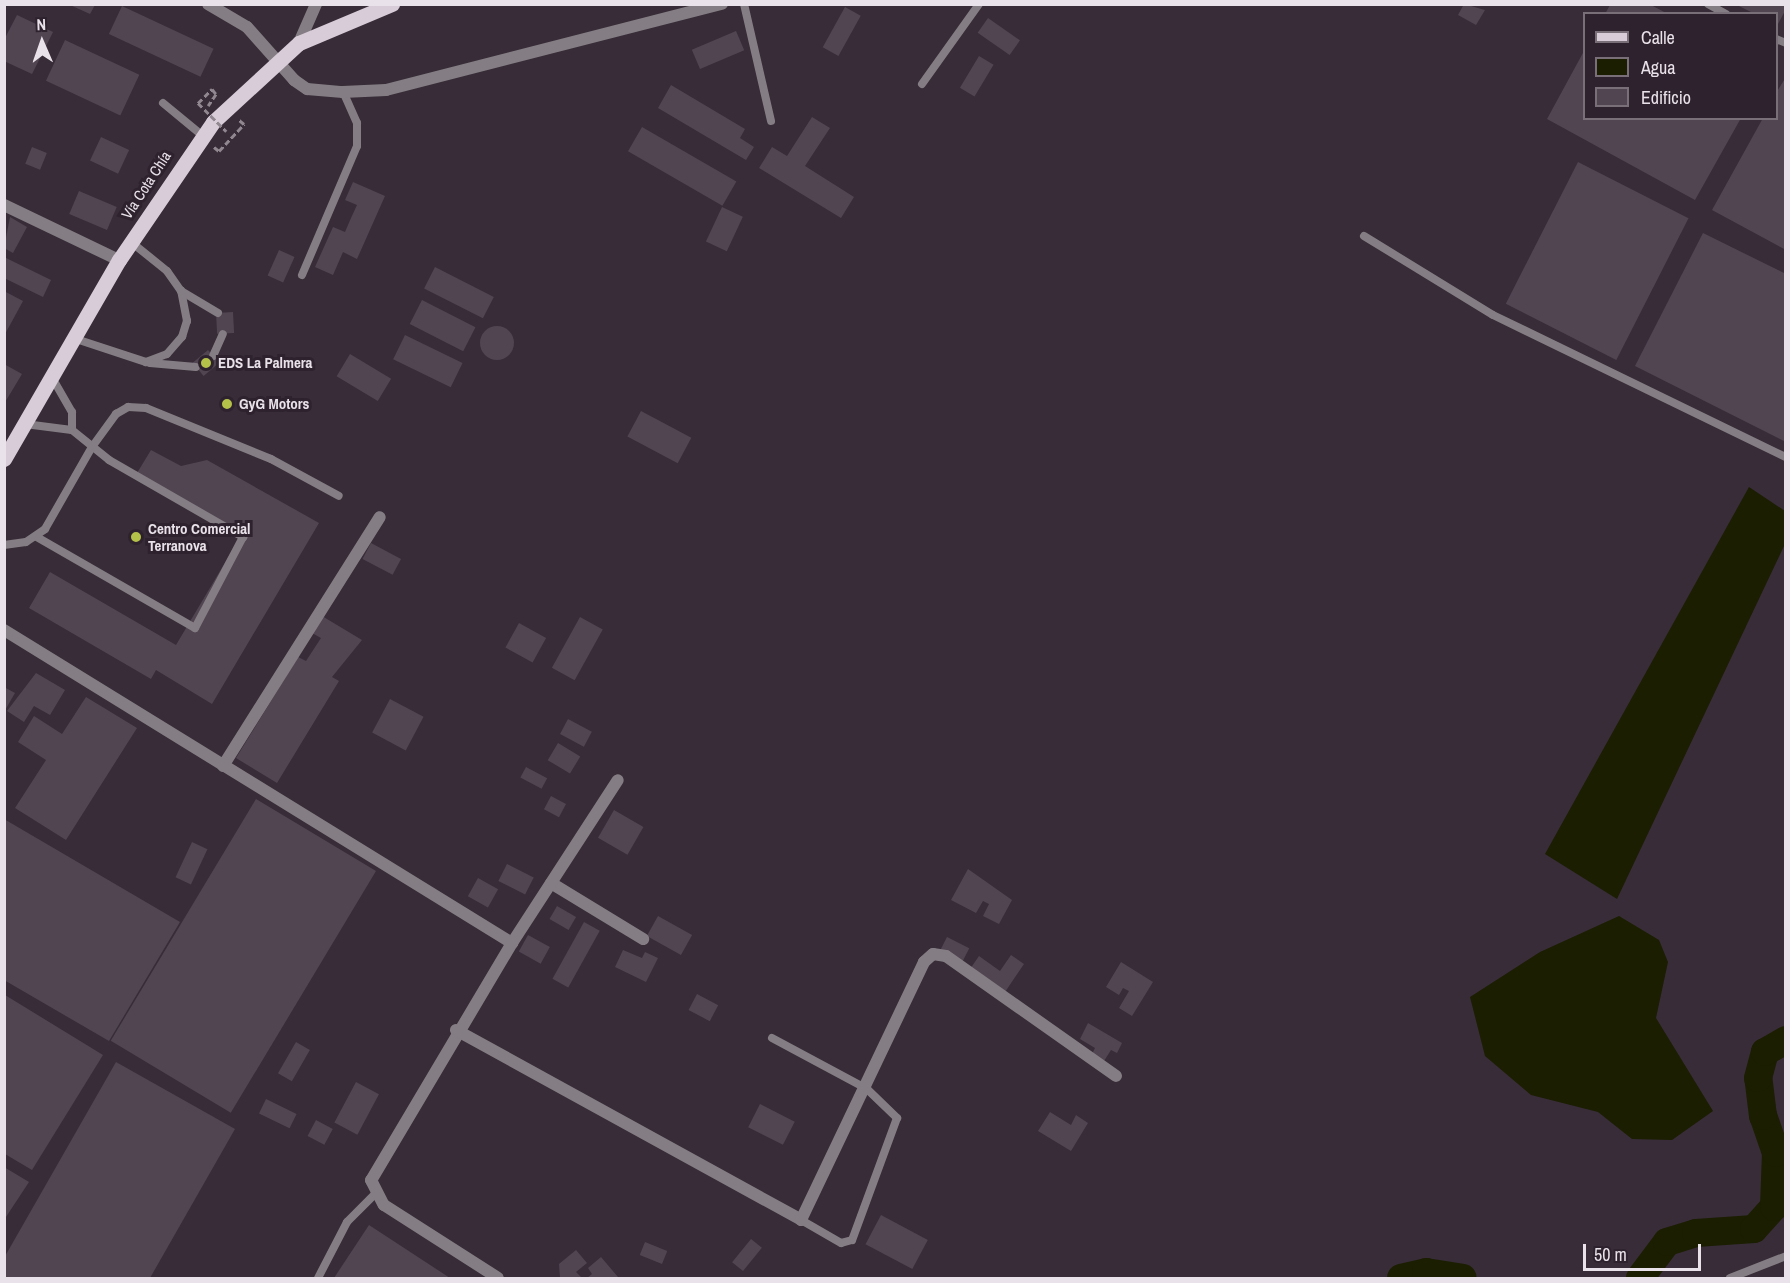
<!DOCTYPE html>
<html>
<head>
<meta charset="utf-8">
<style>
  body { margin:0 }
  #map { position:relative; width:1790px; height:1283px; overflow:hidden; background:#372c38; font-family:"Archivo Narrow",sans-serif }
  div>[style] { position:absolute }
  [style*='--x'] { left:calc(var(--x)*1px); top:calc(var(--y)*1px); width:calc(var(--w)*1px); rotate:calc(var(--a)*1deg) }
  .water>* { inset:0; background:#1b1e00 }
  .river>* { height:28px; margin:-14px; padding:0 14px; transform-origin:14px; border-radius:14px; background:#1b1e00 }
  .building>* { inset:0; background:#514552; transform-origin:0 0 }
  .round { border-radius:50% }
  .path>* { height:3px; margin-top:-1.5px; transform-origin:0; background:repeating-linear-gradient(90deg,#908791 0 6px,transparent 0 9px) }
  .lane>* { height:8px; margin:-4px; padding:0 4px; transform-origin:4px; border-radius:4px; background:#847e84 }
  .street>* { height:12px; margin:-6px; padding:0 6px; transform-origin:6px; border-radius:6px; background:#847e84 }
  .primary>* { height:15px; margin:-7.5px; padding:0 7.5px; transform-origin:7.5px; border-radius:7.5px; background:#d8ccd9 }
  .path-bridge>* { height:3px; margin-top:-1.5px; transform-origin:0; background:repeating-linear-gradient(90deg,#908791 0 6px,transparent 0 9px) }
  .dots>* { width:16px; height:16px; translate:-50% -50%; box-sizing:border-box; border:3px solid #2d222e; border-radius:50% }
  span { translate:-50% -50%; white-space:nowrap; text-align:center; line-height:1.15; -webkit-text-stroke:6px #2d222e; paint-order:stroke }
  .street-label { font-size:15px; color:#e9e2ea }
  .poi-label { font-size:15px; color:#e9e2ea; font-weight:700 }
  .left { translate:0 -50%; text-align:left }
  .frame { position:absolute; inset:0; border:6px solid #e9e2ea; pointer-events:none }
  .legend { position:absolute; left:1583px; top:12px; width:195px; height:108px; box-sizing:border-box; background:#2d222e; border:2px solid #786f79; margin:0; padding:8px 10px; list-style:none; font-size:18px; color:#e9e2ea }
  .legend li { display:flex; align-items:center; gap:12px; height:30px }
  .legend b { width:30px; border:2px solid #786f79 }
  .north { position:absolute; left:12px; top:12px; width:60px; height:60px; -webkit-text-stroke:4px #2d222e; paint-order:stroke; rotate:358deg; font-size:16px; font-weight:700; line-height:24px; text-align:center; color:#e9e2ea }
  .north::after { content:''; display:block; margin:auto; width:21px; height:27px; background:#e9e2ea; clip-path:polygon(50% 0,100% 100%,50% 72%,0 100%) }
  .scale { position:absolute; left:1583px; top:1244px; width:118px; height:27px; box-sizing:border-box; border:3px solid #e9e2ea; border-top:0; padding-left:8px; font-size:18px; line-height:21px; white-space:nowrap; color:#e9e2ea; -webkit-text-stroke:4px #2d222e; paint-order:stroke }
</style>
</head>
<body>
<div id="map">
  <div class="water">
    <div style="clip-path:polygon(1749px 487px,1785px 511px,1785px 544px,1617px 899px,1545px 854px)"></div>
    <div style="clip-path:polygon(1619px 916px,1659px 940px,1668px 962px,1656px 1018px,1713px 1111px,1672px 1140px,1632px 1139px,1598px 1112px,1531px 1095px,1485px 1056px,1470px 997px,1540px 952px)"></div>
  </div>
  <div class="river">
    <div style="--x:1401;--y:1278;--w:26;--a:-13"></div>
    <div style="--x:1426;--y:1272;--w:37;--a:9"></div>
    <div style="--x:1640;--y:1278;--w:45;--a:-53.1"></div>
    <div style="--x:1667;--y:1242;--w:30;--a:-17"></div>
    <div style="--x:1696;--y:1233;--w:58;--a:-3.9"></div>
    <div style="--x:1754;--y:1229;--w:30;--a:-48"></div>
    <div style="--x:1774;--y:1207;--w:54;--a:-87.9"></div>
    <div style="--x:1776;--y:1153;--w:39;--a:-109"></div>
    <div style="--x:1763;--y:1116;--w:38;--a:-97"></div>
    <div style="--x:1758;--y:1078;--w:27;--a:-75"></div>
    <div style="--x:1765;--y:1052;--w:24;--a:-30"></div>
  </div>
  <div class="building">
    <div style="clip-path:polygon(1464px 4px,1485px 10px,1476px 25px,1458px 15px)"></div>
    <div style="clip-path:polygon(1735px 4px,1786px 4px,1786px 9px,1778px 24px,1776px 14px,1755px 14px)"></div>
    <div style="clip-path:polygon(70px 5px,95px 5px,90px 14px)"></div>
    <div style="clip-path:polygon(1610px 5px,1651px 5px,1668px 14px,1605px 14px)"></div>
    <div style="left:122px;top:6px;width:101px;height:31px;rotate:25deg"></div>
    <div style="left:845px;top:7px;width:18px;height:46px;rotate:29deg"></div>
    <div style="clip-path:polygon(17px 15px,53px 32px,32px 74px,4px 61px,4px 40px)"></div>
    <div style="left:988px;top:18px;width:39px;height:18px;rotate:35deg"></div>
    <div style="left:736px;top:31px;width:21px;height:48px;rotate:67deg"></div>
    <div style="left:65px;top:40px;width:82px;height:45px;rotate:25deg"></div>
    <div style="clip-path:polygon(1584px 51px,1584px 118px,1741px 118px,1695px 200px,1547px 119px)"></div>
    <div style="left:979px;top:56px;width:17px;height:37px;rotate:31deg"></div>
    <div style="clip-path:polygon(1786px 77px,1786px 250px,1712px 210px,1763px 118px,1776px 118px,1776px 93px)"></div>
    <div style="clip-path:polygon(671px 85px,745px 129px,740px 138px,754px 147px,746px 160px,658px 108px)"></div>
    <div style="clip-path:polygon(812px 117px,830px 128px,805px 166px,854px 197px,841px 218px,759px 168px,772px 147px,787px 156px)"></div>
    <div style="left:642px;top:127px;width:109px;height:28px;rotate:30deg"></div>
    <div style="left:101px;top:137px;width:31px;height:26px;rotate:25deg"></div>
    <div style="left:32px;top:147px;width:16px;height:18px;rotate:22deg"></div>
    <div style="left:1578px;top:162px;width:124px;height:159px;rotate:27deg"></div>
    <div style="clip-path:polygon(353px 182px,385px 196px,357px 259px,343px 252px,333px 275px,315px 267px,333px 227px,345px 232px,351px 218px,357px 205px,345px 200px)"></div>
    <div style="left:79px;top:191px;width:41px;height:25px;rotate:23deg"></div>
    <div style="left:722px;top:207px;width:23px;height:38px;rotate:25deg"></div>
    <div style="clip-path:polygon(10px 217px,27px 227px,13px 253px,4px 248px)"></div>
    <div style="clip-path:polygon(1703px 233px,1786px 274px,1786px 442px,1635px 366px)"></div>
    <div style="left:279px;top:250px;width:17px;height:28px;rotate:24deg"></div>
    <div style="clip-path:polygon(4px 257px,51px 280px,43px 297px,4px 278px)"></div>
    <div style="left:435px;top:267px;width:66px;height:24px;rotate:27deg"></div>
    <div style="clip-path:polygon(4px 291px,23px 301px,4px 336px)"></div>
    <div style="left:422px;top:300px;width:60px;height:27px;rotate:27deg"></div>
    <div style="left:233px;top:312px;width:21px;height:17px;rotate:87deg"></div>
    <div class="round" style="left:480px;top:326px;width:34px;height:34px"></div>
    <div style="left:405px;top:335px;width:64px;height:27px;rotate:26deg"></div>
    <div style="left:208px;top:350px;width:17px;height:20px;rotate:50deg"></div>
    <div style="left:350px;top:354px;width:48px;height:26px;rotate:31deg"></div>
    <div style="clip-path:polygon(4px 364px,22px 374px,4px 404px)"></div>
    <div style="left:641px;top:411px;width:57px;height:29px;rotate:28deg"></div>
    <div style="clip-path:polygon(151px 450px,181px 466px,207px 460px,319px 523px,212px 704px,156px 670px,151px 679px,29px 608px,50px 572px,176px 645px,242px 534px,137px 473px)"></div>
    <div style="left:371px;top:543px;width:34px;height:18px;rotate:28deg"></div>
    <div style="clip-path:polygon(322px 616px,362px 640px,332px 677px,339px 681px,277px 783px,236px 758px,298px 657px,306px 661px,321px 638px,312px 633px)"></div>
    <div style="left:580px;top:617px;width:26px;height:58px;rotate:29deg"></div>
    <div style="left:519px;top:623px;width:31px;height:28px;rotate:29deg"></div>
    <div style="clip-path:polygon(36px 673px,65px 690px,50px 715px,34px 706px,24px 722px,7px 711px)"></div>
    <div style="clip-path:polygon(4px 687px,15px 693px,4px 712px)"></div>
    <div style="clip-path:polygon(86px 697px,137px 728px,66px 840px,15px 808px,46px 760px,18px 742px,34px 716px,62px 734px)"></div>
    <div style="left:390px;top:699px;width:38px;height:38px;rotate:28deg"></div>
    <div style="left:568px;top:719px;width:27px;height:17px;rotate:28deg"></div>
    <div style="left:558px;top:743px;width:26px;height:20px;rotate:31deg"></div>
    <div style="left:526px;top:767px;width:24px;height:12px;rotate:28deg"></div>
    <div style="left:551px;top:796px;width:17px;height:15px;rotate:28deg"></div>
    <div style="left:256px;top:799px;width:140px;height:282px;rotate:31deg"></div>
    <div style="left:614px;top:810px;width:34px;height:32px;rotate:30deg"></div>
    <div style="clip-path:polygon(4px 819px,180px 922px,109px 1041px,4px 980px)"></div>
    <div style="left:192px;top:842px;width:17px;height:39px;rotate:25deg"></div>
    <div style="left:507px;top:864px;width:30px;height:19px;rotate:27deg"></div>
    <div style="clip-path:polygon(968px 869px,1012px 900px,999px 924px,983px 916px,989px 904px,983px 901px,976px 913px,951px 900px)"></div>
    <div style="left:478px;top:878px;width:23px;height:21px;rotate:29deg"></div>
    <div style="left:557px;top:906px;width:22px;height:15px;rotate:30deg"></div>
    <div style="left:658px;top:916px;width:39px;height:23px;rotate:29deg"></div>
    <div style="left:584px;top:922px;width:18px;height:65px;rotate:29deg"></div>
    <div style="left:528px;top:935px;width:25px;height:19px;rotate:29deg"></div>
    <div style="left:947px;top:937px;width:25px;height:16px;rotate:27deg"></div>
    <div style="clip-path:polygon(623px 950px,642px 958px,645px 952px,658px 958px,646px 982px,615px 967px)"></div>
    <div style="clip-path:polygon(1011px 955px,1024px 964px,1003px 995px,968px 972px,979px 956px,1000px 971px)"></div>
    <div style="clip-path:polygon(1121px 962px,1153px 982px,1132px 1016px,1119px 1008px,1129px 991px,1123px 988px,1119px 995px,1106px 987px)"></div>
    <div style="left:697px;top:994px;width:24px;height:18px;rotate:28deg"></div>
    <div style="clip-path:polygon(5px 995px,103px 1055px,32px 1170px,5px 1154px)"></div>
    <div style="clip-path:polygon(1088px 1023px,1122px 1043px,1117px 1053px,1111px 1050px,1104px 1061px,1092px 1054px,1095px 1048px,1080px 1039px)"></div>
    <div style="left:296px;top:1042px;width:16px;height:36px;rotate:30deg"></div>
    <div style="clip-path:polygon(116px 1062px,235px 1129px,150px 1278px,4px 1278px,4px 1258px)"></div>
    <div style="left:356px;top:1082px;width:26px;height:46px;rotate:28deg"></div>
    <div style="left:266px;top:1099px;width:34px;height:16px;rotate:26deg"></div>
    <div style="left:760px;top:1104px;width:39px;height:26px;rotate:27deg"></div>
    <div style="clip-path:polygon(1050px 1112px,1071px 1125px,1076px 1115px,1088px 1123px,1071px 1151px,1038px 1131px)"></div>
    <div style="left:316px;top:1120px;width:19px;height:18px;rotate:28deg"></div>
    <div style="clip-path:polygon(4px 1167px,29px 1182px,4px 1220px)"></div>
    <div style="left:881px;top:1215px;width:53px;height:33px;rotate:28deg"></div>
    <div style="clip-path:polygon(369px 1225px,450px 1278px,334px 1278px)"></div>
    <div style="left:751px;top:1239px;width:14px;height:30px;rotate:39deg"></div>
    <div style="left:645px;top:1242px;width:24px;height:14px;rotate:22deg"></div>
    <div style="clip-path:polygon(576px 1250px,587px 1263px,576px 1272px,582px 1278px,560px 1278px,559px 1264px)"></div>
    <div style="clip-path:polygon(601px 1257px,618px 1277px,587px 1278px,592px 1274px,588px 1268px)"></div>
  </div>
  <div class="path">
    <div style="--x:198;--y:103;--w:20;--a:-45"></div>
    <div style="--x:212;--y:89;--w:6;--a:51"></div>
    <div style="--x:216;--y:94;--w:14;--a:124"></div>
    <div style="--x:214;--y:147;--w:6;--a:39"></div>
    <div style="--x:219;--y:151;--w:37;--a:-47"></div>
    <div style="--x:244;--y:124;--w:8;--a:-140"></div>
  </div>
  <div class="lane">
    <div style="--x:744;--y:4;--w:120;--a:77"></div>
    <div style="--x:1708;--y:4;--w:21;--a:29"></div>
    <div style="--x:1776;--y:39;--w:11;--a:22"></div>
    <div style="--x:922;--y:84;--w:98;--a:-54.5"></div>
    <div style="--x:163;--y:103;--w:52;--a:39.5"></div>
    <div style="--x:1364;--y:236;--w:151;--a:31.5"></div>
    <div style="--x:1493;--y:315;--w:326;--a:25.9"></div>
    <div style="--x:302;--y:275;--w:140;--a:-66.9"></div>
    <div style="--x:357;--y:146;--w:23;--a:-90"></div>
    <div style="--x:357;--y:123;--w:34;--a:-114"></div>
    <div style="--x:181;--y:291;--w:43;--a:30.7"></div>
    <div style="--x:76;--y:339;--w:74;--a:18.2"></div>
    <div style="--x:146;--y:362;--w:22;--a:-21"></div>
    <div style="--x:167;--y:354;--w:23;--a:-49"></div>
    <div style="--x:182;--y:337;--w:17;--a:-73"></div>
    <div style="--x:187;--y:321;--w:31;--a:-101"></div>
    <div style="--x:181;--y:291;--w:24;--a:-125"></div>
    <div style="--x:167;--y:271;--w:46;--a:-141.1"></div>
    <div style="--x:213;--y:356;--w:24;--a:-66"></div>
    <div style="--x:150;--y:363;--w:46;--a:5"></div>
    <div style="--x:54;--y:381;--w:36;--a:60"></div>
    <div style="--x:72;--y:412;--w:18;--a:90"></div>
    <div style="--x:25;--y:424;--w:47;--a:7.3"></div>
    <div style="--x:72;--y:430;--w:48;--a:39"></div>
    <div style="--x:109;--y:460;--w:155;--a:29.9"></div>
    <div style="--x:243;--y:537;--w:103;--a:117.8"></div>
    <div style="--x:195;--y:628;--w:182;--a:-150.1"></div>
    <div style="--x:4;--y:545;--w:22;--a:-8"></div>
    <div style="--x:26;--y:542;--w:23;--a:-34"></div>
    <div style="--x:45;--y:529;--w:95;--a:-60.2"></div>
    <div style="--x:92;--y:447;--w:41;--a:-54"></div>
    <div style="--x:116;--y:414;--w:14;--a:-30"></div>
    <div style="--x:128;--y:407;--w:18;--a:3"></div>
    <div style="--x:146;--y:408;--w:135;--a:22.2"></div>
    <div style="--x:271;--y:459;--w:77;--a:28.6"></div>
    <div style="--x:772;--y:1038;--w:108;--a:28.2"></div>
    <div style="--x:867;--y:1089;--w:42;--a:44"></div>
    <div style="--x:897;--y:1118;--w:130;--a:110.2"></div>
    <div style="--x:852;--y:1240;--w:11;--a:165"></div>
    <div style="--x:841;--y:1243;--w:46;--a:-150.1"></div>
    <div style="--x:318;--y:1278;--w:63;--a:-62.6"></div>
    <div style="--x:347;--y:1222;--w:38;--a:-45"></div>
    <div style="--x:1730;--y:1278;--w:60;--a:-21.4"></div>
  </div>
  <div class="street">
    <div style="--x:208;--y:4;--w:45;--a:30.5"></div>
    <div style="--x:247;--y:27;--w:71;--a:48.4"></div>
    <div style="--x:294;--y:80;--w:16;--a:35"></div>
    <div style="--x:307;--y:89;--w:36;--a:5"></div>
    <div style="--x:343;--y:92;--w:43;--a:-2.7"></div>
    <div style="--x:386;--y:90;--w:347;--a:-14.4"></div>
    <div style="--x:299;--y:43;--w:43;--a:-66.4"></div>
    <div style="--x:4;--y:205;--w:127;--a:25.6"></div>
    <div style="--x:4;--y:630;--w:597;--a:31.64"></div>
    <div style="--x:512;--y:943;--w:276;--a:120.7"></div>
    <div style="--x:371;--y:1180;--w:28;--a:63"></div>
    <div style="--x:384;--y:1205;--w:135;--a:32.6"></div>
    <div style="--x:223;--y:766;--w:294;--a:-57.8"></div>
    <div style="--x:551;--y:883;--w:108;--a:31.3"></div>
    <div style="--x:512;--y:943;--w:194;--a:-57"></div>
    <div style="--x:456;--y:1030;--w:394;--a:28.8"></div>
    <div style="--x:801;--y:1220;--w:286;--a:-64.5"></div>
    <div style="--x:924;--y:962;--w:12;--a:-42"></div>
    <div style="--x:933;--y:954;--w:13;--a:9"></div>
    <div style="--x:946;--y:956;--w:208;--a:35.2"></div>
  </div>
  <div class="primary">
    <div style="--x:4;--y:459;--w:230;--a:-60"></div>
    <div style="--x:119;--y:260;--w:167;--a:-55.7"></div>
    <div style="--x:213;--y:122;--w:117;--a:-42.6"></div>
    <div style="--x:299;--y:43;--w:101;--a:-22.8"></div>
  </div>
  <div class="path-bridge">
    <div style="--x:198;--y:103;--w:40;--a:45"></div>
  </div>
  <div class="dots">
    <div style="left:206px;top:363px;background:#b5c24a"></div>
    <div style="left:227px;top:404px;background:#b5c24a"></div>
    <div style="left:136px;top:537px;background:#b5c24a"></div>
  </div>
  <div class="street-label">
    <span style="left:146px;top:185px;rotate:-57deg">Vía Cota Chía</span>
  </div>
  <div class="poi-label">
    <span class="left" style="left:218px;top:363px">EDS La Palmera</span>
    <span class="left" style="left:239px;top:404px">GyG Motors</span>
    <span class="left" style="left:148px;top:537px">Centro Comercial<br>Terranova</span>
  </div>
  <div class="frame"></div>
  <ul class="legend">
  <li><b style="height:8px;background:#d8ccd9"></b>Calle</li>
  <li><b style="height:16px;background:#1b1e00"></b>Agua</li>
  <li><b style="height:16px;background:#514552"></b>Edificio</li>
  </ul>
  <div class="north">N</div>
  <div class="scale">50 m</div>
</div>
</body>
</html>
